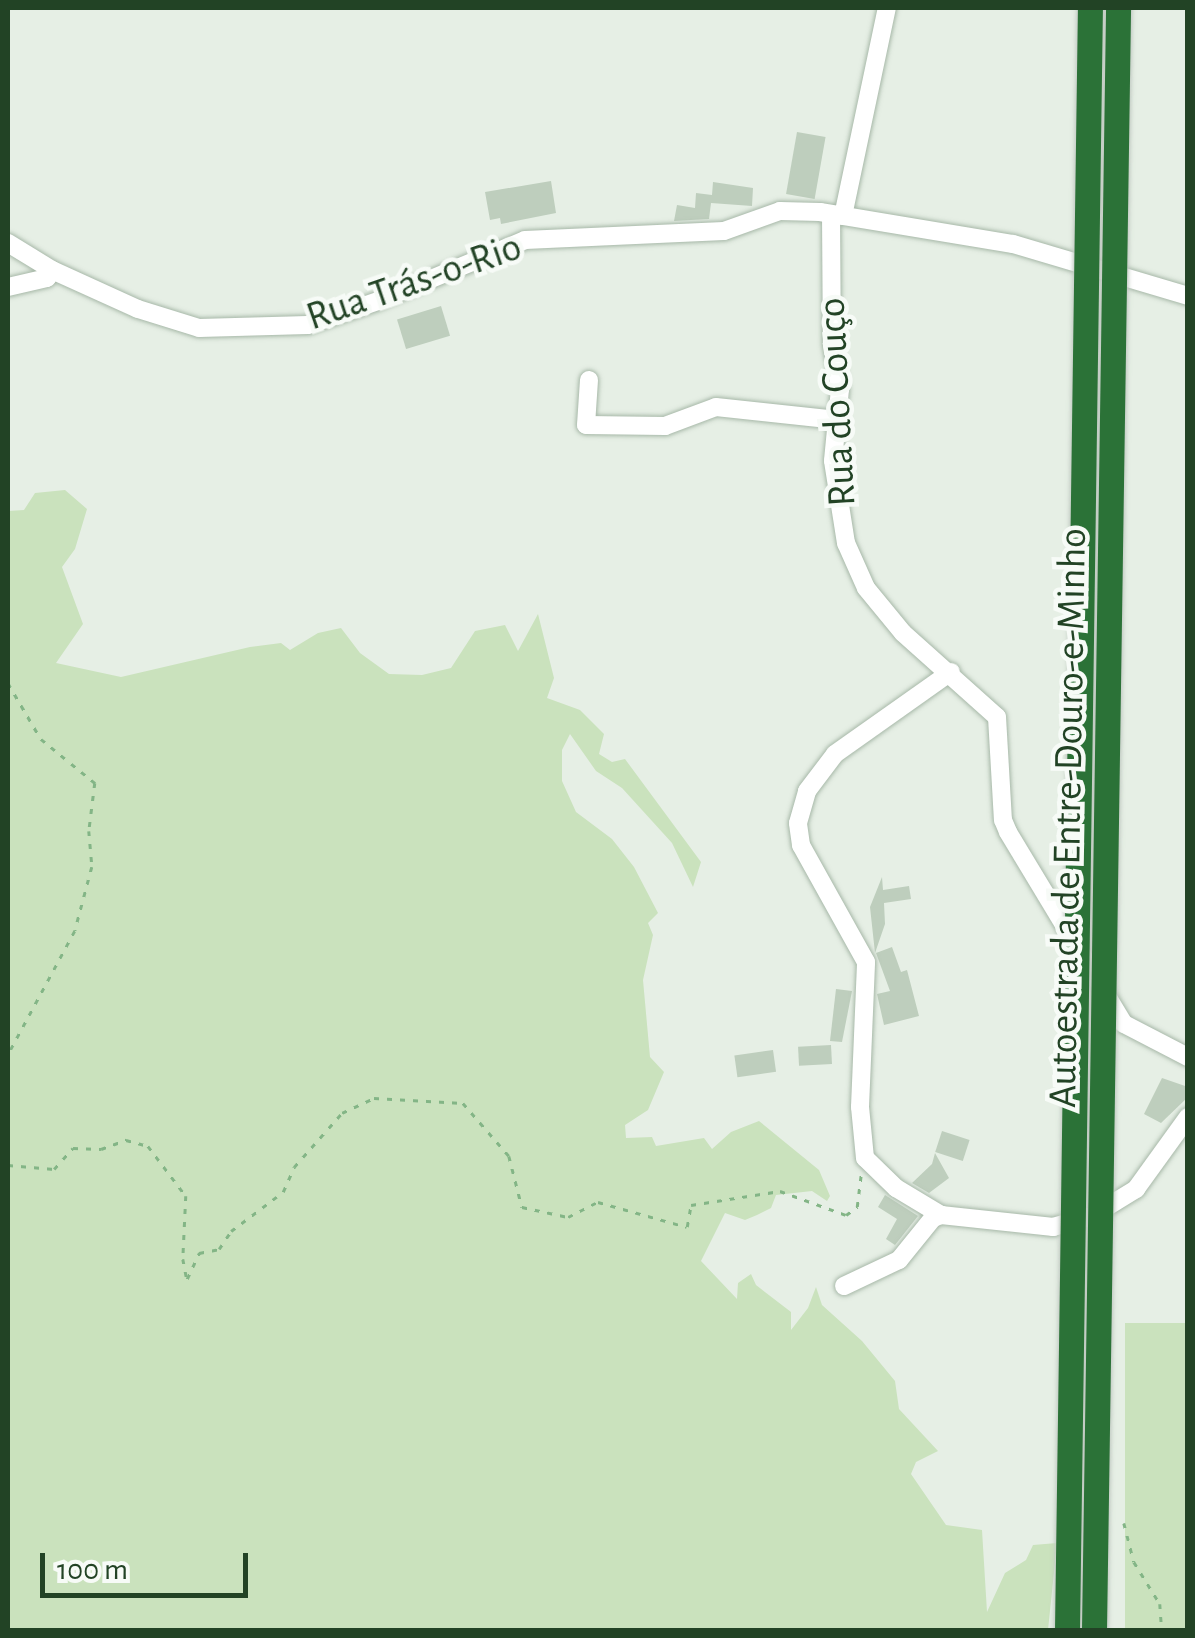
<!DOCTYPE html>
<html>
<head>
<meta charset="utf-8">
<style>
  body { margin:0 }
  #map { position:relative; width:1195px; height:1638px; overflow:hidden; background:#e6efe5; font-family:"Alegreya Sans",sans-serif }
  div>[style] { position:absolute }
  [style*='--x'] { left:calc(var(--x)*1px); top:calc(var(--y)*1px); width:calc(var(--w)*1px); rotate:calc(var(--a)*1deg) }
  .green>* { inset:0; background:#cae2bd; transform-origin:0 0 }
  .building>* { inset:0; background:#becebd; transform-origin:0 0 }
  .path>* { height:2.5px; margin-top:-1.25px; transform-origin:0; background:repeating-linear-gradient(90deg,#83b586 0 5px,transparent 0 13px) }
  .roads { filter:drop-shadow(0 0 2px #a7b8a8) drop-shadow(0 0 2px #a7b8a8) }
  .minor>* { height:18px; margin:-9px; padding:0 9px; transform-origin:9px; border-radius:9px; background:#fff }
  .bridges { filter:drop-shadow(0 0 2px #c1cac2) drop-shadow(0 0 2px #c1cac2) }
  .highway-bridge>* { height:25px; margin:-12.5px; padding:0 12.5px; transform-origin:12.5px; border-radius:12.5px; background:#2b7237 }
  span { translate:-50% -50%; white-space:nowrap; text-align:center; line-height:1.15; -webkit-text-stroke:9px #f7fbf7; paint-order:stroke }
  .street-label { font-size:40px; color:#224325 }
  .frame { position:absolute; inset:0; border:10px solid #224325; pointer-events:none }
  .scale { position:absolute; left:40px; top:1553px; width:208px; height:45px; box-sizing:border-box; border:5px solid #224325; border-top:0; padding-left:12px; font-size:30px; line-height:35px; white-space:nowrap; color:#224325; -webkit-text-stroke:8px #f7fbf7; paint-order:stroke }
</style>
</head>
<body>
<div id="map">
  <div class="green">
    <div style="clip-path:polygon(65px 490px,87px 509px,75px 549px,62px 567px,83px 624px,56px 663px,121px 677px,250px 647px,281px 643px,290px 650px,318px 633px,341px 628px,360px 653px,389px 674px,422px 675px,451px 668px,475px 631px,505px 625px,518px 651px,538px 614px,554px 678px,547px 698px,580px 710px,604px 734px,599px 754px,612px 762px,625px 759px,701px 862px,693px 887px,672px 843px,622px 788px,596px 771px,570px 734px,562px 750px,562px 781px,576px 812px,612px 839px,634px 867px,658px 913px,648px 923px,653px 935px,643px 980px,650px 1057px,664px 1072px,648px 1110px,625px 1125px,626px 1138px,652px 1137px,656px 1146px,704px 1138px,712px 1149px,731px 1132px,759px 1121px,819px 1170px,830px 1196px,827px 1201px,812px 1191px,776px 1195px,771px 1208px,757px 1215px,745px 1220px,725px 1213px,701px 1261px,737px 1299px,738px 1283px,751px 1274px,756px 1285px,791px 1312px,791px 1330px,808px 1308px,816px 1287px,822px 1305px,862px 1341px,895px 1381px,899px 1409px,938px 1451px,916px 1462px,911px 1474px,946px 1525px,982px 1530px,987px 1612px,1005px 1573px,1026px 1560px,1033px 1545px,1057px 1543px,1048px 1630px,8px 1630px,8px 511px,24px 510px,35px 493px)"></div>
    <div style="left:1187px;top:1323px;width:307px;height:62px;rotate:90deg"></div>
  </div>
  <div class="building">
    <div style="left:797px;top:132px;width:29px;height:63px;rotate:10deg"></div>
    <div style="clip-path:polygon(551px 181px,556px 213px,501px 224px,500px 218px,490px 220px,485px 192px)"></div>
    <div style="clip-path:polygon(713px 182px,753px 188px,752px 206px,711px 203px,709px 219px,674px 221px,677px 205px,695px 208px,696px 193px,712px 195px)"></div>
    <div style="left:441px;top:306px;width:31px;height:46px;rotate:73deg"></div>
    <div style="clip-path:polygon(882px 877px,883px 890px,909px 886px,911px 899px,884px 903px,885px 924px,875px 953px,870px 907px)"></div>
    <div style="clip-path:polygon(892px 947px,901px 972px,907px 970px,919px 1016px,884px 1025px,877px 994px,890px 991px,876px 953px)"></div>
    <div style="clip-path:polygon(836px 989px,852px 991px,842px 1042px,830px 1041px)"></div>
    <div style="left:831px;top:1045px;width:19px;height:33px;rotate:87deg"></div>
    <div style="left:773px;top:1050px;width:22px;height:39px;rotate:82deg"></div>
    <div style="clip-path:polygon(1162px 1078px,1188px 1087px,1188px 1097px,1161px 1123px,1144px 1114px)"></div>
    <div style="left:942px;top:1131px;width:29px;height:22px;rotate:18deg"></div>
    <div style="clip-path:polygon(935px 1153px,949px 1178px,929px 1193px,912px 1183px,932px 1164px)"></div>
    <div style="clip-path:polygon(885px 1195px,918px 1216px,895px 1245px,886px 1239px,897px 1219px,878px 1207px)"></div>
  </div>
  <div class="path">
    <div style="--x:8;--y:683;--w:65;--a:59.5"></div>
    <div style="--x:41;--y:739;--w:70;--a:39.2"></div>
    <div style="--x:95;--y:783;--w:48;--a:97.1"></div>
    <div style="--x:89;--y:831;--w:36;--a:85"></div>
    <div style="--x:92;--y:867;--w:66;--a:104.9"></div>
    <div style="--x:75;--y:931;--w:141;--a:118.4"></div>
    <div style="--x:8;--y:1165;--w:46;--a:5"></div>
    <div style="--x:54;--y:1169;--w:28;--a:-48"></div>
    <div style="--x:73;--y:1148;--w:28;--a:2"></div>
    <div style="--x:101;--y:1149;--w:27;--a:-20"></div>
    <div style="--x:126;--y:1140;--w:23;--a:15"></div>
    <div style="--x:148;--y:1146;--w:63;--a:52.8"></div>
    <div style="--x:186;--y:1196;--w:63;--a:92.7"></div>
    <div style="--x:183;--y:1259;--w:20;--a:79"></div>
    <div style="--x:187;--y:1279;--w:29;--a:-65"></div>
    <div style="--x:199;--y:1253;--w:20;--a:-11"></div>
    <div style="--x:219;--y:1249;--w:22;--a:-56"></div>
    <div style="--x:231;--y:1231;--w:65;--a:-36.9"></div>
    <div style="--x:283;--y:1192;--w:27;--a:-66"></div>
    <div style="--x:294;--y:1167;--w:72;--a:-48.4"></div>
    <div style="--x:342;--y:1113;--w:35;--a:-25"></div>
    <div style="--x:374;--y:1098;--w:89;--a:3.2"></div>
    <div style="--x:463;--y:1103;--w:70;--a:49"></div>
    <div style="--x:509;--y:1156;--w:53;--a:75.7"></div>
    <div style="--x:522;--y:1207;--w:47;--a:12.3"></div>
    <div style="--x:568;--y:1217;--w:34;--a:-27"></div>
    <div style="--x:598;--y:1202;--w:92;--a:15.7"></div>
    <div style="--x:687;--y:1227;--w:22;--a:-80"></div>
    <div style="--x:691;--y:1205;--w:90;--a:-8.9"></div>
    <div style="--x:780;--y:1191;--w:70;--a:20"></div>
    <div style="--x:846;--y:1215;--w:14;--a:-36"></div>
    <div style="--x:857;--y:1207;--w:33;--a:-83"></div>
    <div style="--x:1124;--y:1523;--w:40;--a:75.6"></div>
    <div style="--x:1134;--y:1562;--w:49;--a:58.2"></div>
    <div style="--x:1160;--y:1604;--w:26;--a:86"></div>
  </div>
  <div class="roads">
    <div class="minor">
      <div style="--x:831;--y:214;--w:130;--a:89.6"></div>
      <div style="--x:832;--y:344;--w:46;--a:79.9"></div>
      <div style="--x:840;--y:389;--w:72;--a:95.6"></div>
      <div style="--x:833;--y:461;--w:83;--a:81"></div>
      <div style="--x:846;--y:543;--w:49;--a:66"></div>
      <div style="--x:866;--y:588;--w:58;--a:50.6"></div>
      <div style="--x:903;--y:633;--w:126;--a:41.8"></div>
      <div style="--x:997;--y:717;--w:103;--a:86.7"></div>
      <div style="--x:1003;--y:820;--w:13;--a:67"></div>
      <div style="--x:1008;--y:832;--w:224;--a:58.9"></div>
      <div style="--x:1124;--y:1024;--w:72;--a:27.3"></div>
      <div style="--x:843;--y:216;--w:213;--a:-78.1"></div>
      <div style="--x:8;--y:243;--w:52;--a:31.5"></div>
      <div style="--x:52;--y:270;--w:94;--a:24.4"></div>
      <div style="--x:138;--y:309;--w:64;--a:17.3"></div>
      <div style="--x:199;--y:328;--w:109;--a:-1.6"></div>
      <div style="--x:308;--y:325;--w:74;--a:-18.9"></div>
      <div style="--x:378;--y:301;--w:159;--a:-22.5"></div>
      <div style="--x:525;--y:240;--w:199;--a:-2.6"></div>
      <div style="--x:724;--y:231;--w:59;--a:-19.7"></div>
      <div style="--x:780;--y:211;--w:40;--a:1.4"></div>
      <div style="--x:820;--y:212;--w:196;--a:9.4"></div>
      <div style="--x:1013;--y:244;--w:183;--a:16.5"></div>
      <div style="--x:8;--y:287;--w:40;--a:-13"></div>
      <div style="--x:47;--y:278;--w:9;--a:-58"></div>
      <div style="--x:589;--y:380;--w:45;--a:93.8"></div>
      <div style="--x:586;--y:425;--w:79;--a:0.7"></div>
      <div style="--x:665;--y:426;--w:54;--a:-20.4"></div>
      <div style="--x:716;--y:407;--w:122;--a:6.1"></div>
      <div style="--x:941;--y:1215;--w:52;--a:-149"></div>
      <div style="--x:896;--y:1188;--w:43;--a:-135.9"></div>
      <div style="--x:865;--y:1158;--w:51;--a:-95.6"></div>
      <div style="--x:860;--y:1107;--w:145;--a:-87.6"></div>
      <div style="--x:866;--y:962;--w:134;--a:-119.1"></div>
      <div style="--x:801;--y:845;--w:22;--a:-98"></div>
      <div style="--x:798;--y:823;--w:33;--a:-74"></div>
      <div style="--x:807;--y:791;--w:46;--a:-52.9"></div>
      <div style="--x:835;--y:754;--w:142;--a:-35.3"></div>
      <div style="--x:844;--y:1286;--w:61;--a:-25.3"></div>
      <div style="--x:899;--y:1260;--w:54;--a:-51"></div>
      <div style="--x:933;--y:1218;--w:9;--a:-21"></div>
      <div style="--x:941;--y:1215;--w:113;--a:6.1"></div>
      <div style="--x:1053;--y:1227;--w:41;--a:-15.8"></div>
      <div style="--x:1092;--y:1216;--w:52;--a:-31.5"></div>
      <div style="--x:1136;--y:1189;--w:89;--a:-54.2"></div>
    </div>
  </div>
  <div class="bridges">
    <div class="highway-bridge">
      <div style="--x:1067;--y:1630;--w:1622;--a:-89.19"></div>
      <div style="--x:1094;--y:1630;--w:1622;--a:-89.15"></div>
    </div>
  </div>
  <div class="street-label">
    <span style="left:414px;top:282px;rotate:-19deg">Rua Trás-o-Rio</span>
    <span style="left:837px;top:402px;rotate:-93deg">Rua do Couço</span>
    <span style="left:1068px;top:818px;rotate:-89deg">Autoestrada de Entre-Douro-e-Minho</span>
  </div>
  <div class="frame"></div>
  <div class="scale">100 m</div>
</div>
</body>
</html>
